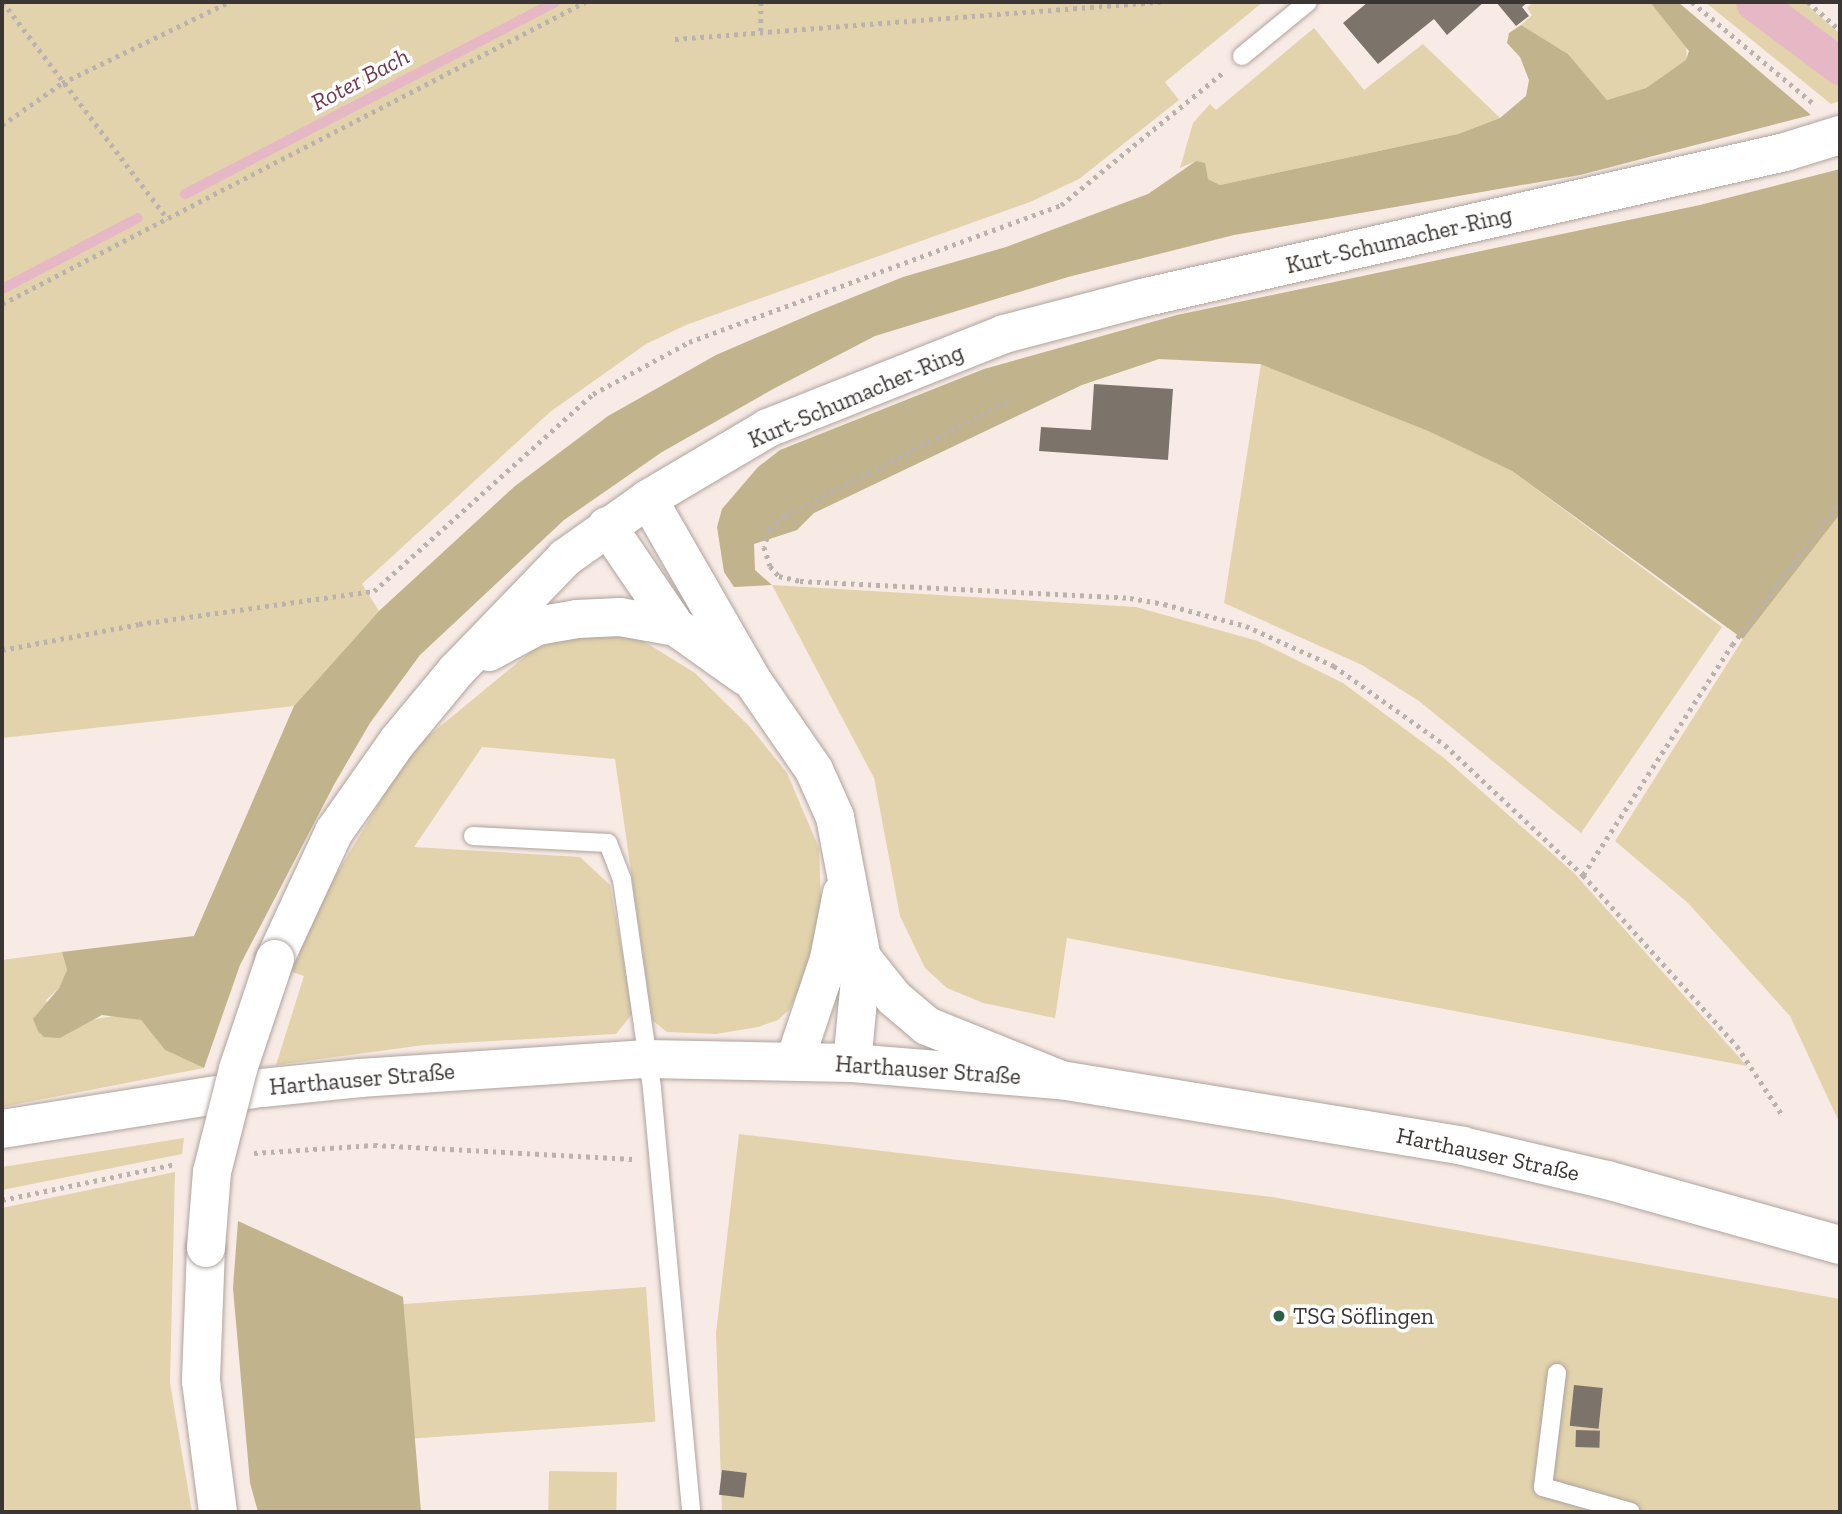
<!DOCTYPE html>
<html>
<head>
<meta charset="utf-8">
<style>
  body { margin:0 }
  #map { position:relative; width:1842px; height:1514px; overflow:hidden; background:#f8ebe5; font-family:"Zilla Slab",serif }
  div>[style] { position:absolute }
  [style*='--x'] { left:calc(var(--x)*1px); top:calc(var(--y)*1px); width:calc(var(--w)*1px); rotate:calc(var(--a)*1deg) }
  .green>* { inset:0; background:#e2d3ac; transform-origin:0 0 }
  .forest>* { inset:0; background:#c1b38b }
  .stream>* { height:10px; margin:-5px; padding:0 5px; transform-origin:5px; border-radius:5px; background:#e6b7c5 }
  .canal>* { height:37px; margin:-18.5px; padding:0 18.5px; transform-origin:18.5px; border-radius:18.5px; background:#e6b7c5 }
  .building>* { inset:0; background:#7c746b; transform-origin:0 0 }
  .path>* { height:4.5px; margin-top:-2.25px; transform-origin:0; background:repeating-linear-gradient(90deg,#bcb2ad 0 3.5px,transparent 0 8.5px) }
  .roads { filter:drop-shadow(0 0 2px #afa39d) drop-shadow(0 0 2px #afa39d) }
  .service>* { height:18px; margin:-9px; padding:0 9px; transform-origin:9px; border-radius:9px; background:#fff }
  .tertiary>* { height:38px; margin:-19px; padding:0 19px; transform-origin:19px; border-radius:19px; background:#fff }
  .primary>* { height:38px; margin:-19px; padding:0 19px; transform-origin:19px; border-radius:19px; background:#fff }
  .bridges { filter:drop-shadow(0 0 2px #afa39d) drop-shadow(0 0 2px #afa39d) }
  .primary-bridge>* { height:38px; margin:-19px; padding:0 19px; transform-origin:19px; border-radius:19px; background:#fff }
  .dots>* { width:19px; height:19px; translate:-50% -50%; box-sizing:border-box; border:4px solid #fff; border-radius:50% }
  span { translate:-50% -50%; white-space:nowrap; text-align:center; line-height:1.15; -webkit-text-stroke:7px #fff; paint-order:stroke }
  .street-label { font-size:23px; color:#3b3634 }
  .poi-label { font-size:23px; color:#3b3634 }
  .left { translate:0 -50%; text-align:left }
  .water-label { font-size:24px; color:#73384e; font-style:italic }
  .frame { position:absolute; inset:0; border:4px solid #3b3634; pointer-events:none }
</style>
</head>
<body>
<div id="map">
  <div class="green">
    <div style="clip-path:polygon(2px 2px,1263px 2px,1165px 82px,1179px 100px,1079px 179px,1030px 202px,686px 325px,646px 344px,550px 412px,362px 584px,379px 611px,294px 706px,2px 738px)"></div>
    <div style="clip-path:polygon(1534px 2px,1650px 2px,1686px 44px,1687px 60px,1646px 88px,1607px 100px,1568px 54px,1521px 25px,1532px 15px,1527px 8px)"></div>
    <div style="clip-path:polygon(1705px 2px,1804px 2px,1840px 34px,1840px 101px,1831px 104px)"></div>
    <div style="clip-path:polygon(1314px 28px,1364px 90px,1423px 44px,1500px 118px,1458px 134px,1220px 185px,1208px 179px,1196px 161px,1180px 168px,1193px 123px,1210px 104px,1216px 110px)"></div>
    <div style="clip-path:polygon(1261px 364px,1428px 431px,1512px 471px,1722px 627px,1581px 833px,1419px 701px,1362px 665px,1224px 603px)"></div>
    <div style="clip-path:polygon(1840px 514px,1840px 1124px,1790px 1016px,1688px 903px,1615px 841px,1743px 639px)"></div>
    <div style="clip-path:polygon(772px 585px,1136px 607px,1258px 641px,1343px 683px,1444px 758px,1574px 873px,1747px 1066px,1067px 938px,1055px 1018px,983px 1003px,947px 988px,925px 968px,900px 916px,874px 778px)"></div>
    <div style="clip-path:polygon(588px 631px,640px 639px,695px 673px,750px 727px,787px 773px,819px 848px,821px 905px,810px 965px,789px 1010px,778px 1020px,758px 1027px,716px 1034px,667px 1032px,652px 1020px,615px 759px,482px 747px,414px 847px,580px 857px,610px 885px,633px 1013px,616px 1034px,424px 1045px,276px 1065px,304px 976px,292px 972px,319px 903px,399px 770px,426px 738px,534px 649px)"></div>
    <div style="clip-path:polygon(62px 952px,67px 970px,59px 988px,46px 1000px,60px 1038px,90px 1020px,120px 1015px,141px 1020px,165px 1050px,204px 1068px,2px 1107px,2px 960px)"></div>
    <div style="clip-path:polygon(739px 1134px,1272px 1197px,1840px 1299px,1840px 1512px,722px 1512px,716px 1333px)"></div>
    <div style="clip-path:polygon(184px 1138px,182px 1154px,2px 1190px,2px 1167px)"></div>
    <div style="clip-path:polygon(175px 1172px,170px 1383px,192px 1512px,2px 1512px,2px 1208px)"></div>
    <div style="left:646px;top:1287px;width:135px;height:243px;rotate:86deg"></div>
    <div style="left:549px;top:1471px;width:68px;height:40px;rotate:1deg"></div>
  </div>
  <div class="forest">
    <div style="clip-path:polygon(1650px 2px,1678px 2px,1811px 115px,1580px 175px,1234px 235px,1068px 277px,875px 336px,775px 388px,662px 452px,564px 520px,420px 655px,370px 723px,335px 783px,240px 965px,204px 1068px,165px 1050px,141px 1020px,102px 1015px,60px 1038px,44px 1037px,38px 1031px,33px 1019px,59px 988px,67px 970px,62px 952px,194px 936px,294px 706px,379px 611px,515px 486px,608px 416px,716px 355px,816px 312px,903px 277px,1006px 247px,1148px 194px,1196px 161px,1205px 163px,1208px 179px,1220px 185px,1458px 134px,1500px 118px,1526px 96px,1529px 80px,1520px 57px,1507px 43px,1509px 33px,1521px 25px,1568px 54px,1607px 100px,1646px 88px,1686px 60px,1689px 51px)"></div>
    <div style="clip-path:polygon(1840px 169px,1840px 514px,1743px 639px,1512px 471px,1428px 431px,1260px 364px,1159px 359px,1082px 385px,814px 513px,797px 530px,754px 544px,755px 570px,772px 585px,734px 587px,724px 572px,717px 527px,722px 509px,758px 467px,780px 450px,984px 369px,1177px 315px,1700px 205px)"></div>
    <div style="clip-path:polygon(238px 1221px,403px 1297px,421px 1512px,258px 1512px,250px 1483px,233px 1288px)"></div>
  </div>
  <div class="stream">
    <div style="--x:185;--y:194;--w:417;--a:-27.4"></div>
    <div style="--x:2;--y:289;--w:153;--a:-27.6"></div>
  </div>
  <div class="canal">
    <div style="--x:1754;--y:2;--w:107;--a:36.7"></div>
  </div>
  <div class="building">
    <div style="clip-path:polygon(1368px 2px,1484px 2px,1447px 35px,1434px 19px,1378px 64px,1343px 23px)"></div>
    <div style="clip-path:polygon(1496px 2px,1528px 2px,1522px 7px,1529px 16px,1516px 26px)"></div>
    <div style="clip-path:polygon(1094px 384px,1173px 389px,1168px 460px,1039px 451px,1041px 427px,1091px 430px)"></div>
    <div style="left:1574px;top:1385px;width:29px;height:41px;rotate:6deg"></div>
    <div style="left:1576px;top:1430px;width:24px;height:17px;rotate:2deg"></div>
    <div style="left:722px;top:1470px;width:25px;height:25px;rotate:7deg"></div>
  </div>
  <div class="path">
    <div style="--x:3;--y:2;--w:273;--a:52.8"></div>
    <div style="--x:761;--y:2;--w:33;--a:90"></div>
    <div style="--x:1692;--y:2;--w:159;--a:39.9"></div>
    <div style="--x:1808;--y:2;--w:43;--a:41.2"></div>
    <div style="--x:675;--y:39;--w:487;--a:-4.4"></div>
    <div style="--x:2;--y:125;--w:73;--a:-35"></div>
    <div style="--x:62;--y:83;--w:186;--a:-25.9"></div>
    <div style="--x:2;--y:304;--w:657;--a:-27.38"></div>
    <div style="--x:1007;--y:402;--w:250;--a:152.8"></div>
    <div style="--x:785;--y:516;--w:21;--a:137"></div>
    <div style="--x:770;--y:530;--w:18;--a:109"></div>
    <div style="--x:764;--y:547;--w:20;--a:72"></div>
    <div style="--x:770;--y:566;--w:13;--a:48"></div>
    <div style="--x:779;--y:576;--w:22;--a:13"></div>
    <div style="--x:800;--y:581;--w:330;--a:2.9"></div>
    <div style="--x:1130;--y:598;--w:35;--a:10"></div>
    <div style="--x:1164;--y:604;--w:85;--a:15"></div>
    <div style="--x:1246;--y:626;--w:97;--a:24.4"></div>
    <div style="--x:1334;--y:666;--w:136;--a:35.4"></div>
    <div style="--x:1445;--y:745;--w:190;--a:43.3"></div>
    <div style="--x:1583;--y:875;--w:230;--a:48"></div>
    <div style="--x:1737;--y:1046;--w:84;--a:56.7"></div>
    <div style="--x:2;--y:650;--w:139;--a:-10.7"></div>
    <div style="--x:139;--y:624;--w:237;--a:-8"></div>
    <div style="--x:374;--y:591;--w:295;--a:-42"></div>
    <div style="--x:593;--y:394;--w:109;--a:-28.4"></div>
    <div style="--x:689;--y:342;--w:396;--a:-20.2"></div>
    <div style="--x:1061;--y:205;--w:208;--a:-39.3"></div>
    <div style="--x:1583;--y:875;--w:274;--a:-57.1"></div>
    <div style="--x:1732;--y:645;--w:181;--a:-53.3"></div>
    <div style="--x:254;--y:1153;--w:120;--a:-3.8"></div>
    <div style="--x:374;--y:1145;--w:259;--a:3.1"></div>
    <div style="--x:2;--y:1200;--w:178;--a:-11.7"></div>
  </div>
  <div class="roads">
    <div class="service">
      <div style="--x:1242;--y:56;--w:85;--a:-39.3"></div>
      <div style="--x:473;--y:836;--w:135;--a:3"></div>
      <div style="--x:608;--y:843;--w:40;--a:69"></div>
      <div style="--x:622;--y:880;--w:211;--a:81.8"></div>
      <div style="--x:652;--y:1089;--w:425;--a:84.7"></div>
      <div style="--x:1557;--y:1373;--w:115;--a:97"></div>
      <div style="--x:1543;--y:1487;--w:91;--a:15.9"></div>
    </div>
    <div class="tertiary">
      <div style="--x:2;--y:1129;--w:263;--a:-9"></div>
      <div style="--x:262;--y:1088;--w:99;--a:-5.8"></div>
      <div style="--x:360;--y:1078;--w:288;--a:-3.8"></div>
      <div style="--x:647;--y:1059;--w:205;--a:1.1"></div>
      <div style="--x:852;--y:1063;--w:210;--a:4.7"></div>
      <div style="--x:1061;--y:1080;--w:407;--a:9.3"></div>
      <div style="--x:1463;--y:1146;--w:148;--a:13.3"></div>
      <div style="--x:1607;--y:1180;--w:242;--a:15.6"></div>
    </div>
    <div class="primary">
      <div style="--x:648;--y:499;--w:209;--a:60.1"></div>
      <div style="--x:752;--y:680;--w:109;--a:55.4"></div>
      <div style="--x:814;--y:770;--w:51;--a:65.9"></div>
      <div style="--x:835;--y:817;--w:144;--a:79.2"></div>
      <div style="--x:862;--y:958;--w:105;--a:95.4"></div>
      <div style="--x:607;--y:526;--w:122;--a:55.7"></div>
      <div style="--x:676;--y:627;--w:85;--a:35.4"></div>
      <div style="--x:489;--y:652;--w:55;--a:-28.4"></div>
      <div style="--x:537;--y:626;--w:41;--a:-9.9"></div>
      <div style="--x:577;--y:619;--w:43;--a:-2.7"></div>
      <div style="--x:620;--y:617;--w:57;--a:10.1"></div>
      <div style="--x:862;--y:958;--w:51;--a:51.3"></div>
      <div style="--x:894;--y:998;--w:43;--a:40.3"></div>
      <div style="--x:927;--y:1026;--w:144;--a:21.9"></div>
      <div style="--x:275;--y:959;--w:140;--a:-65.1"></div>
      <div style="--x:334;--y:832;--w:111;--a:-54.9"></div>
      <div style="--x:398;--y:741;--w:92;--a:-50.3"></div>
      <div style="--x:457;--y:670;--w:156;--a:-46"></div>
      <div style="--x:565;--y:558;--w:102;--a:-35.4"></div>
      <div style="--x:648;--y:499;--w:139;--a:-30.6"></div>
      <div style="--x:768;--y:428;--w:254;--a:-21.7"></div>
      <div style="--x:1004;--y:334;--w:143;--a:-14.6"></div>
      <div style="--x:1142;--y:298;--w:659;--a:-12.79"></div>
      <div style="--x:1785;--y:152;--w:58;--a:-17.2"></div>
      <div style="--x:795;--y:1060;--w:107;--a:-71.4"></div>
      <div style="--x:829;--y:959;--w:67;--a:-78.9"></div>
      <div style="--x:206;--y:1248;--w:133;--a:92.2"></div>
      <div style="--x:201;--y:1381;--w:132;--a:82.6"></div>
    </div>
  </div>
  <div class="bridges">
    <div class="primary-bridge">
      <div style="--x:206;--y:1248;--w:76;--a:-85.5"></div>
      <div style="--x:212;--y:1172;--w:106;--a:-75.8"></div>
      <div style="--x:238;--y:1069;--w:116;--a:-71.4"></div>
    </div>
  </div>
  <div class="dots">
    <div style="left:1279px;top:1316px;background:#2e6247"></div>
  </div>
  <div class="street-label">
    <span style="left:1399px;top:240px;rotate:-13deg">Kurt-Schumacher-Ring</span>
    <span style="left:856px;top:396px;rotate:-23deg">Kurt-Schumacher-Ring</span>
    <span style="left:928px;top:1070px;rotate:4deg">Harthauser Straße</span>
    <span style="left:362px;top:1079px;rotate:-5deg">Harthauser Straße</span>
    <span style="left:1488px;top:1154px;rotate:12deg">Harthauser Straße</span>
  </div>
  <div class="poi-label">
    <span class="left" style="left:1293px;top:1316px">TSG Söflingen</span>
  </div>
  <div class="water-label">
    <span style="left:360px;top:79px;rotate:-28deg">Roter Bach</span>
  </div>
  <div class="frame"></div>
</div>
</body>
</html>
